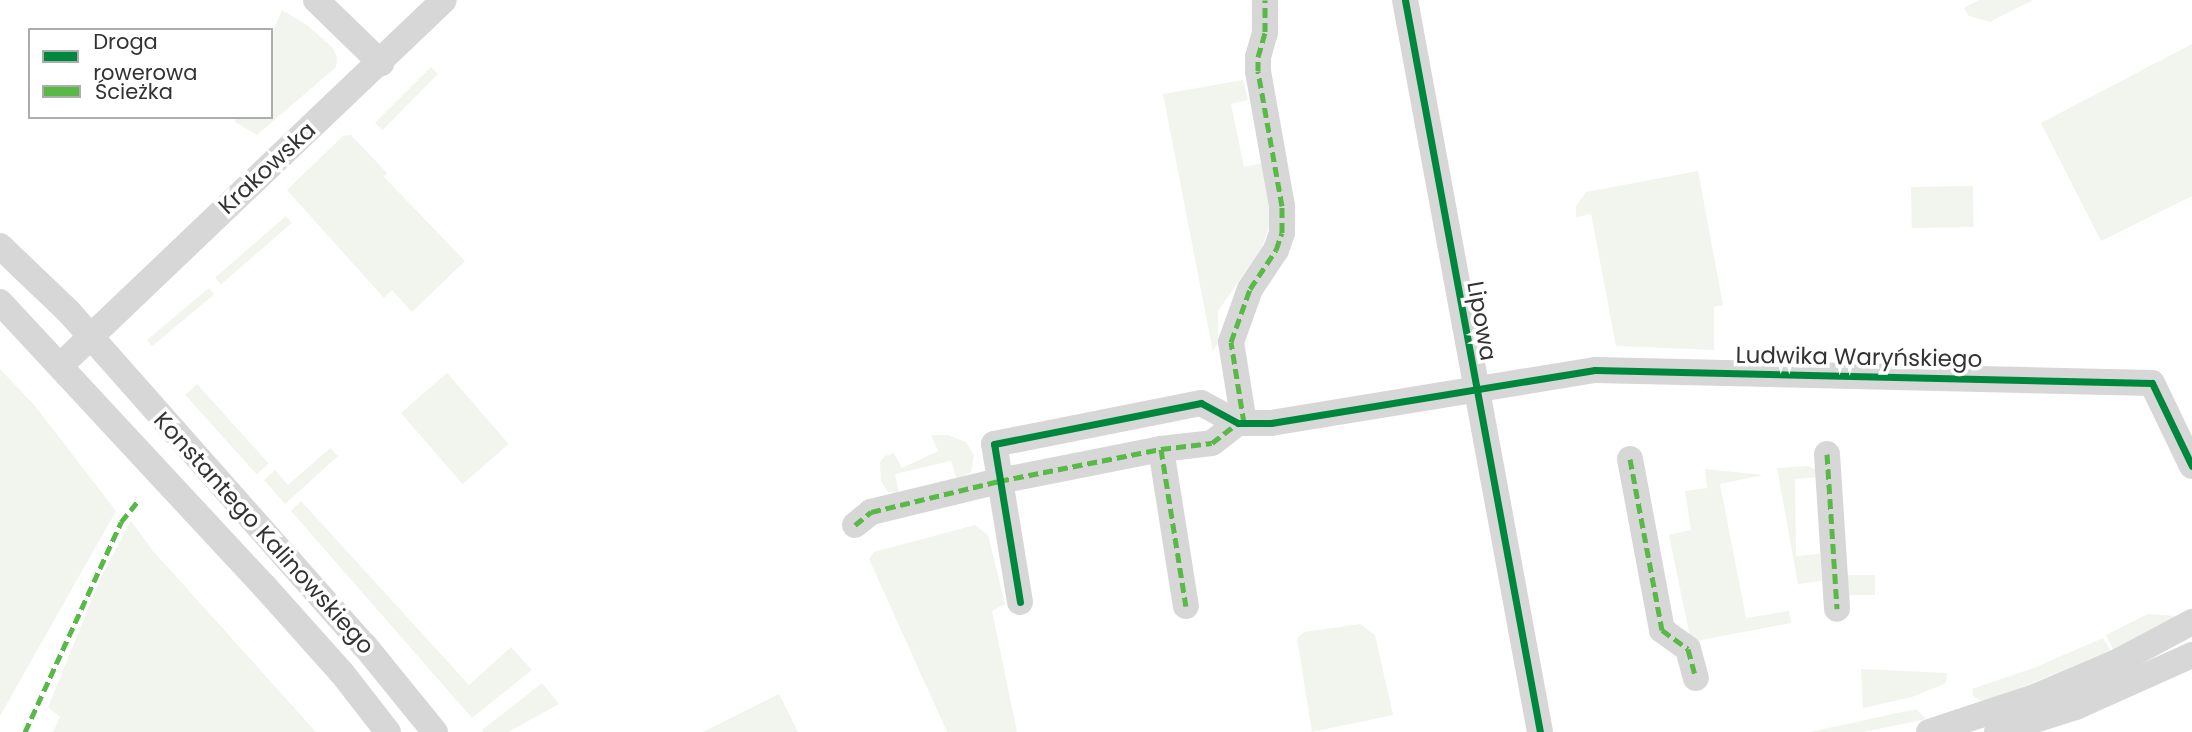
<!DOCTYPE html>
<html>
<head>
<meta charset="utf-8">
<style>
  body { margin:0 }
  #map { position:relative; width:2192px; height:732px; overflow:hidden; background:#fff; font-family:Poppins,sans-serif }
  div>[style] { position:absolute }
  [style*='--x'] { left:calc(var(--x)*1px); top:calc(var(--y)*1px); width:calc(var(--w)*1px); rotate:calc(var(--a)*1deg) }
  .green>* { inset:0; background:#f1f5ed; transform-origin:0 0 }
  .minor>* { height:26px; margin:-13px; padding:0 13px; transform-origin:13px; border-radius:13px; background:#d7d7d7 }
  .quiet>* { height:5px; margin-top:-2.5px; transform-origin:0; background:repeating-linear-gradient(90deg,#58b947 0 10px,transparent 0 15px) }
  .cycleway>* { height:7px; margin:-3.5px; padding:0 3.5px; transform-origin:3.5px; border-radius:3.5px; background:#00873e }
  span { translate:-50% -50%; white-space:nowrap; text-align:center; line-height:1.15; -webkit-text-stroke:7px #fff; paint-order:stroke }
  .street-label { font-size:23px; color:#333 }
  .legend { position:absolute; left:28px; top:28px; width:245px; height:91px; box-sizing:border-box; background:#fff; border:2px solid #adadad; margin:0; padding:9px 12px; list-style:none; font-size:21px; color:#333 }
  .legend li { display:flex; align-items:center; gap:14px; height:35px }
  .legend b { width:35px; border:2px solid #adadad }
</style>
</head>
<body>
<div id="map">
  <div class="green">
    <div style="clip-path:polygon(1979px 0,2033px 0,1990px 22px,1969px 16px,1964px 8px)"></div>
    <div style="clip-path:polygon(282px 10px,307px 25px,333px 48px,337px 58px,336px 67px,257px 135px,235px 122px,237px 117px,271px 117px,271px 35px)"></div>
    <div style="clip-path:polygon(2192px 44px,2192px 196px,2101px 241px,2041px 123px)"></div>
    <div style="left:431px;top:67px;width:10px;height:79px;rotate:45deg"></div>
    <div style="clip-path:polygon(1243px 80px,1248px 100px,1231px 104px,1244px 167px,1262px 163px,1271px 220px,1262px 248px,1218px 311px,1218px 342px,1213px 352px,1163px 94px)"></div>
    <div style="clip-path:polygon(351px 135px,387px 173px,384px 177px,465px 261px,412px 312px,392px 290px,384px 298px,287px 190px,343px 136px)"></div>
    <div style="clip-path:polygon(1698px 171px,1723px 305px,1714px 307px,1714px 350px,1616px 346px,1591px 214px,1576px 217px,1576px 206px,1586px 192px)"></div>
    <div style="left:1973px;top:186px;width:41px;height:62px;rotate:89deg"></div>
    <div style="left:286px;top:216px;width:9px;height:94px;rotate:49deg"></div>
    <div style="left:209px;top:288px;width:8px;height:81px;rotate:50deg"></div>
    <div style="clip-path:polygon(0 369px,35px 406px,116px 511px,0 716px)"></div>
    <div style="left:447px;top:373px;width:94px;height:61px;rotate:49deg"></div>
    <div style="left:197px;top:384px;width:107px;height:16px;rotate:48deg"></div>
    <div style="clip-path:polygon(931px 435px,948px 435px,966px 442px,974px 455px,971px 472px,957px 480px,951px 461px,895px 474px,899px 493px,888px 492px,881px 481px,880px 462px,885px 456px,894px 453px,902px 468px,938px 451px)"></div>
    <div style="clip-path:polygon(330px 448px,338px 456px,285px 504px,264px 480px,275px 470px,288px 485px)"></div>
    <div style="clip-path:polygon(1808px 466px,1816px 470px,1820px 477px,1795px 479px,1796px 556px,1820px 554px,1822px 581px,1798px 584px,1777px 468px)"></div>
    <div style="clip-path:polygon(1705px 469px,1763px 475px,1720px 484px,1746px 618px,1789px 611px,1791px 623px,1691px 642px,1669px 535px,1691px 530px,1685px 491px,1707px 488px)"></div>
    <div style="clip-path:polygon(301px 501px,469px 685px,511px 647px,532px 670px,472px 718px,291px 511px)"></div>
    <div style="clip-path:polygon(131px 521px,153px 551px,316px 732px,53px 732px,60px 717px,48px 707px,101px 577px)"></div>
    <div style="clip-path:polygon(975px 525px,988px 535px,1005px 604px,992px 611px,1017px 732px,947px 732px,869px 559px,874px 552px)"></div>
    <div style="left:1844px;top:575px;width:31px;height:20px"></div>
    <div style="clip-path:polygon(2148px 614px,2178px 616px,2113px 650px,2106px 635px)"></div>
    <div style="clip-path:polygon(1360px 624px,1375px 635px,1393px 715px,1312px 732px,1297px 638px,1304px 632px)"></div>
    <div style="clip-path:polygon(2103px 638px,2111px 651px,1985px 702px,1974px 697px,1972px 689px,2036px 667px)"></div>
    <div style="clip-path:polygon(1861px 669px,1947px 673px,1946px 683px,1912px 697px,1863px 708px)"></div>
    <div style="clip-path:polygon(542px 683px,559px 704px,508px 732px,483px 732px,482px 730px)"></div>
    <div style="clip-path:polygon(779px 694px,798px 732px,703px 732px)"></div>
    <div style="clip-path:polygon(1916px 709px,1926px 719px,1864px 732px,1810px 732px)"></div>
  </div>
  <div class="minor">
    <div style="--x:316;--y:0;--w:91;--a:44.1"></div>
    <div style="--x:1405;--y:0;--w:744;--a:79.55"></div>
    <div style="--x:0;--y:246;--w:95;--a:43.7"></div>
    <div style="--x:69;--y:312;--w:446;--a:48.5"></div>
    <div style="--x:365;--y:646;--w:111;--a:50.9"></div>
    <div style="--x:0;--y:302;--w:389;--a:47.1"></div>
    <div style="--x:265;--y:587;--w:115;--a:48.2"></div>
    <div style="--x:342;--y:673;--w:75;--a:52.1"></div>
    <div style="--x:60;--y:366;--w:530;--a:-43.63"></div>
    <div style="--x:1244;--y:423;--w:82;--a:-99.1"></div>
    <div style="--x:1231;--y:342;--w:56;--a:-70.3"></div>
    <div style="--x:1250;--y:289;--w:47;--a:-56.3"></div>
    <div style="--x:1276;--y:250;--w:18;--a:-71"></div>
    <div style="--x:1282;--y:233;--w:27;--a:-90"></div>
    <div style="--x:1282;--y:206;--w:137;--a:-100.1"></div>
    <div style="--x:1258;--y:71;--w:14;--a:-90"></div>
    <div style="--x:1258;--y:57;--w:26;--a:-74"></div>
    <div style="--x:1265;--y:32;--w:32;--a:-90"></div>
    <div style="--x:1161;--y:449;--w:159;--a:81"></div>
    <div style="--x:1827;--y:454;--w:155;--a:86.3"></div>
    <div style="--x:1630;--y:459;--w:174;--a:79.4"></div>
    <div style="--x:1662;--y:630;--w:32;--a:36"></div>
    <div style="--x:1688;--y:649;--w:30;--a:75"></div>
    <div style="--x:855;--y:525;--w:21;--a:-39"></div>
    <div style="--x:871;--y:512;--w:132;--a:-13.6"></div>
    <div style="--x:999;--y:481;--w:165;--a:-11.2"></div>
    <div style="--x:1161;--y:449;--w:51;--a:-6.7"></div>
    <div style="--x:1212;--y:443;--w:33;--a:-38"></div>
    <div style="--x:1020;--y:602;--w:160;--a:-99.3"></div>
    <div style="--x:994;--y:444;--w:211;--a:-11.2"></div>
    <div style="--x:1201;--y:403;--w:42;--a:28.4"></div>
    <div style="--x:1238;--y:423;--w:33;--a:0"></div>
    <div style="--x:1271;--y:423;--w:328;--a:-9.3"></div>
    <div style="--x:1595;--y:370;--w:557;--a:1.34"></div>
    <div style="--x:2152;--y:383;--w:92;--a:64.3"></div>
    <div style="--x:1929;--y:732;--w:108;--a:-18.3"></div>
    <div style="--x:2032;--y:698;--w:95;--a:-23"></div>
    <div style="--x:2119;--y:661;--w:83;--a:-28.1"></div>
    <div style="--x:1997;--y:732;--w:83;--a:-17.6"></div>
    <div style="--x:2076;--y:707;--w:127;--a:-24.1"></div>
  </div>
  <div class="quiet">
    <div style="--x:1244;--y:423;--w:82;--a:-99.1"></div>
    <div style="--x:1231;--y:342;--w:56;--a:-70.3"></div>
    <div style="--x:1250;--y:289;--w:47;--a:-56.3"></div>
    <div style="--x:1276;--y:250;--w:18;--a:-71"></div>
    <div style="--x:1282;--y:233;--w:27;--a:-90"></div>
    <div style="--x:1282;--y:206;--w:137;--a:-100.1"></div>
    <div style="--x:1258;--y:71;--w:14;--a:-90"></div>
    <div style="--x:1258;--y:57;--w:26;--a:-74"></div>
    <div style="--x:1265;--y:32;--w:32;--a:-90"></div>
    <div style="--x:1161;--y:449;--w:159;--a:81"></div>
    <div style="--x:1827;--y:454;--w:155;--a:86.3"></div>
    <div style="--x:1630;--y:459;--w:174;--a:79.4"></div>
    <div style="--x:1662;--y:630;--w:32;--a:36"></div>
    <div style="--x:1688;--y:649;--w:30;--a:75"></div>
    <div style="--x:855;--y:525;--w:21;--a:-39"></div>
    <div style="--x:871;--y:512;--w:132;--a:-13.6"></div>
    <div style="--x:999;--y:481;--w:165;--a:-11.2"></div>
    <div style="--x:1161;--y:449;--w:51;--a:-6.7"></div>
    <div style="--x:1212;--y:443;--w:33;--a:-38"></div>
    <div style="--x:25;--y:732;--w:231;--a:-65.4"></div>
    <div style="--x:121;--y:522;--w:26;--a:-51"></div>
  </div>
  <div class="cycleway">
    <div style="--x:1405;--y:0;--w:744;--a:79.55"></div>
    <div style="--x:1020;--y:602;--w:160;--a:-99.3"></div>
    <div style="--x:994;--y:444;--w:211;--a:-11.2"></div>
    <div style="--x:1201;--y:403;--w:42;--a:28.4"></div>
    <div style="--x:1238;--y:423;--w:33;--a:0"></div>
    <div style="--x:1271;--y:423;--w:328;--a:-9.3"></div>
    <div style="--x:1595;--y:370;--w:557;--a:1.34"></div>
    <div style="--x:2152;--y:383;--w:92;--a:64.3"></div>
  </div>
  <div class="street-label">
    <span style="left:267px;top:168px;rotate:-43deg">Krakowska</span>
    <span style="left:1482px;top:321px;rotate:80deg">Lipowa</span>
    <span style="left:1859px;top:357px;rotate:1deg">Ludwika Waryńskiego</span>
    <span style="left:264px;top:533px;rotate:48deg">Konstantego Kalinowskiego</span>
  </div>
  <ul class="legend">
  <li><b style="height:9px;background:#00873e"></b>Droga rowerowa</li>
  <li><b style="height:9px;background:#58b947"></b>Ścieżka</li>
  </ul>
</div>
</body>
</html>
